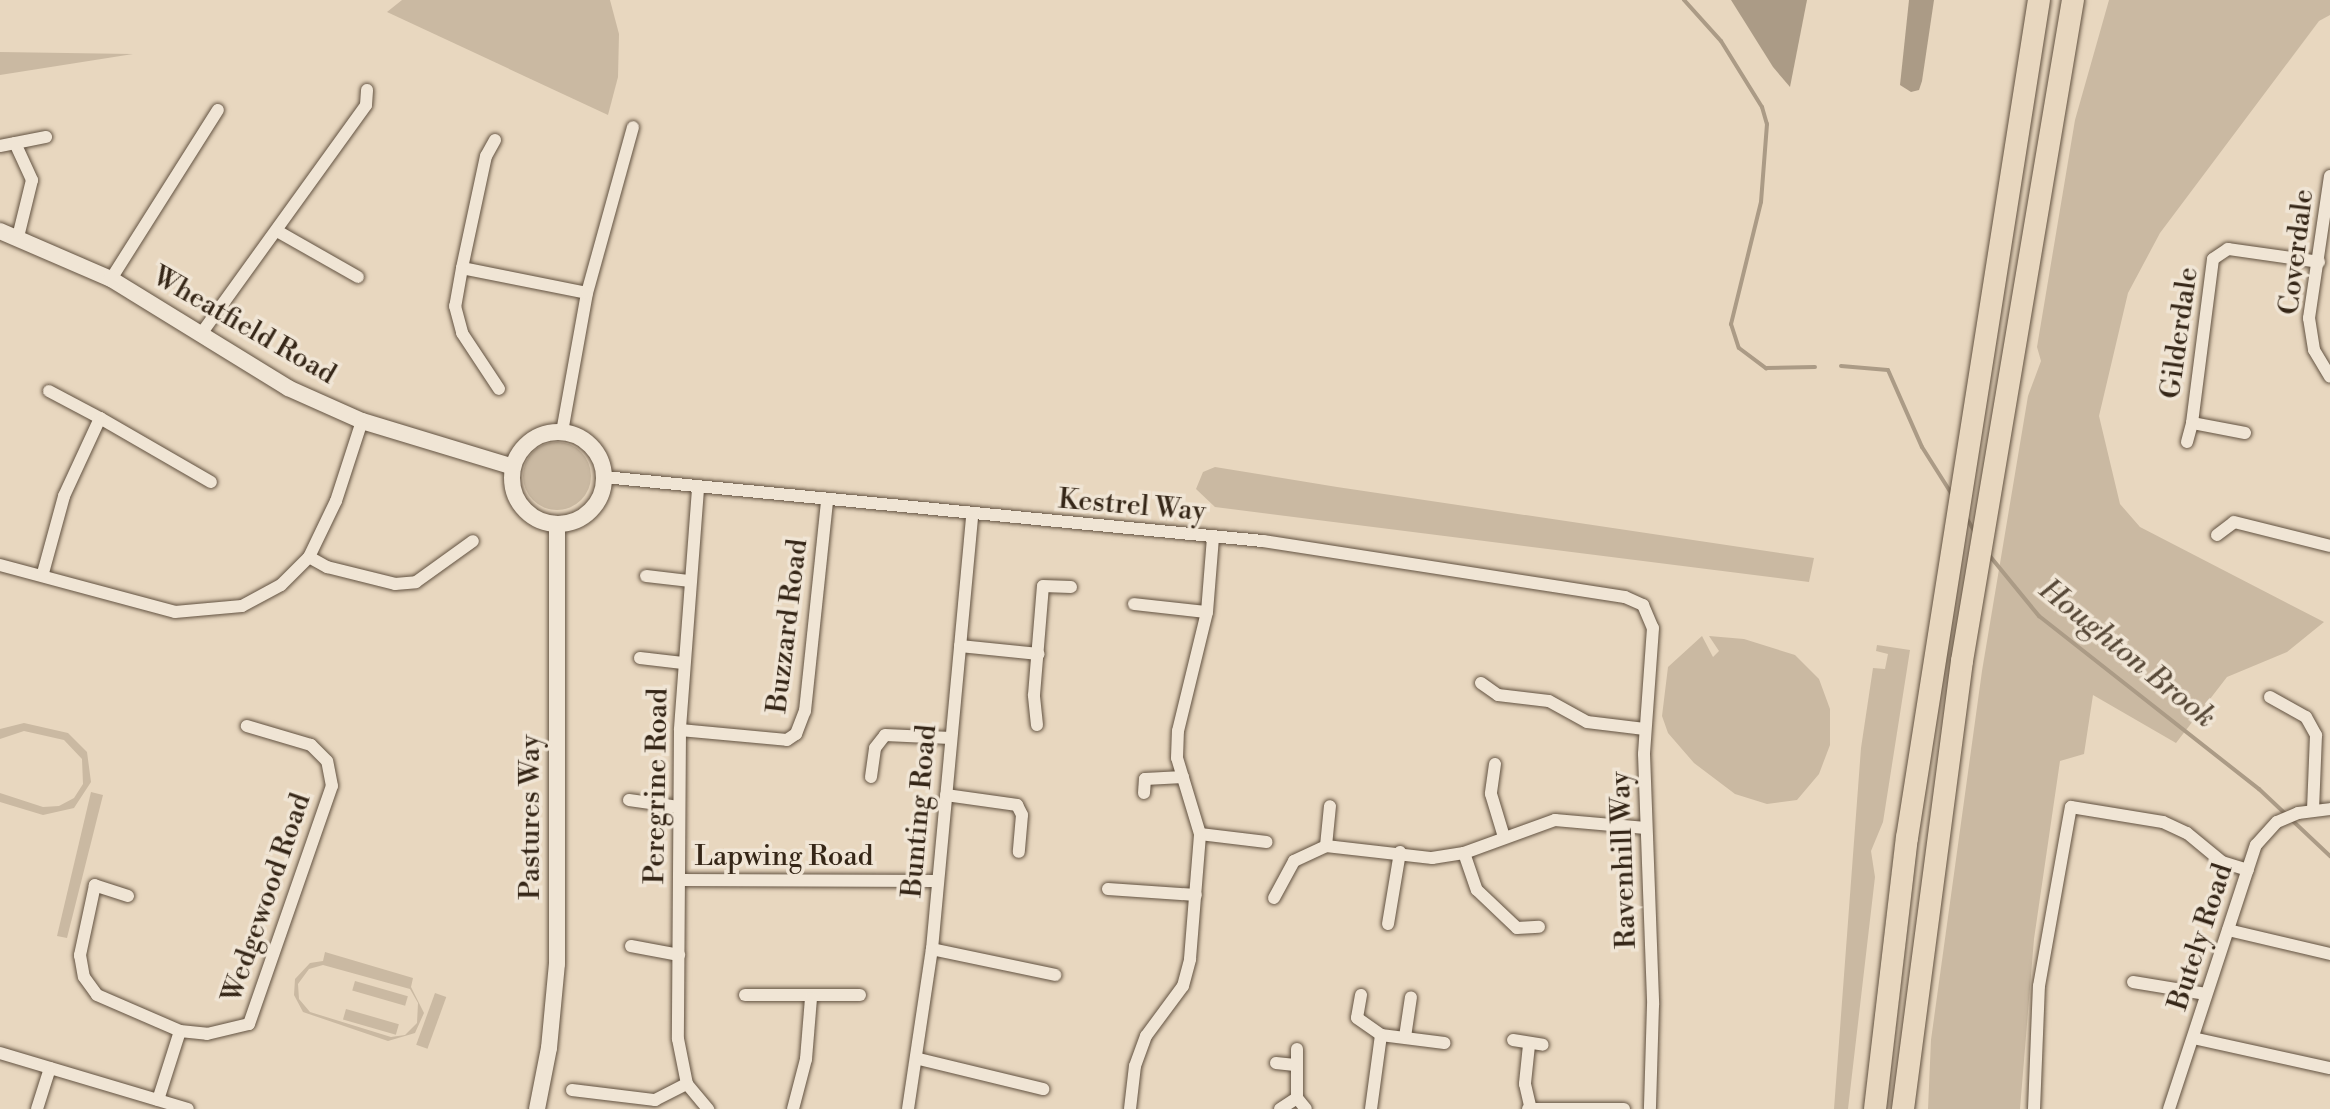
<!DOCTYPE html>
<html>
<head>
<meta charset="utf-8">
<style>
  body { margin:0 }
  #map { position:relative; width:2330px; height:1109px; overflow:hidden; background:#e8d7bf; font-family:"Libre Bodoni",serif }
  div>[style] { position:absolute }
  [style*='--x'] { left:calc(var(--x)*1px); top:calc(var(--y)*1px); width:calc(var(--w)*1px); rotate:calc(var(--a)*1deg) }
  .green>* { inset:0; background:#cab9a2; transform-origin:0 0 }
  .round { border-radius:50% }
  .water>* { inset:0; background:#ab9b86 }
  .stream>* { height:4px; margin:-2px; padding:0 2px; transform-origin:2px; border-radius:2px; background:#ab9b86 }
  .roads { filter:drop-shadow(0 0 2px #625241) drop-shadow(0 0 2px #625241) }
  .minor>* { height:12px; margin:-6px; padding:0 6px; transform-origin:6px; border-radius:6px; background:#f0e5d5 }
  .tertiary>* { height:16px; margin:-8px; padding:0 8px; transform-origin:8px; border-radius:8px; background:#f0e5d5 }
  .tertiary>.ring { margin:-8px; padding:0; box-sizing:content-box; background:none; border:16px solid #f0e5d5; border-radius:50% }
  .motorway>* { height:22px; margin:-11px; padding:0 11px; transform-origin:11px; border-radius:11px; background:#e8d7bf }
  span { translate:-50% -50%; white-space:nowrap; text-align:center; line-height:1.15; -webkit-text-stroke:7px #f0e5d5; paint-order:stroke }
  .street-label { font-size:28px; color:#352617 }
  .water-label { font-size:30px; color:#584938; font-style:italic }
</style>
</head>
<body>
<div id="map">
  <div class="green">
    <div style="clip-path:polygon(402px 0,610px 0,619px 34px,618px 77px,608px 115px,387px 12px)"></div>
    <div style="clip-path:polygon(2109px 0,2330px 0,2330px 15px,2319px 21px,2160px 233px,2128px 293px,2099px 416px,2120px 504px,2140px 527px,2324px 622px,2287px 652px,2227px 677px,2176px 743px,2093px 695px,2084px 754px,2060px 761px,2034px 939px,2020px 1109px,1928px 1109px,1931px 1040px,1982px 671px,2028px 396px,2041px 361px,2037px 347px,2075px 120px)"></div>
    <div style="clip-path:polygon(0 52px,133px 54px,0 75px)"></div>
    <div class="round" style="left:523px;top:442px;width:68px;height:68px"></div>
    <div style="clip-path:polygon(1215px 467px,1337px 487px,1814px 558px,1809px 582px,1215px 507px,1196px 489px,1203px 472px)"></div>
    <div style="clip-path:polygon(1702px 636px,1713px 657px,1719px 651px,1709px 636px,1744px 639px,1795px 655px,1819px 679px,1830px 709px,1830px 745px,1819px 774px,1797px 800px,1767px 804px,1735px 794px,1694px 763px,1668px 733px,1662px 716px,1668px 667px)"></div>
    <div style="clip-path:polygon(1877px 645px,1910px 650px,1883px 822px,1871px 851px,1875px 877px,1848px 1109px,1834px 1109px,1861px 748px,1873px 668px,1885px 669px,1888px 654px,1876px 651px)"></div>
    <div style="clip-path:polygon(24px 723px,68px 733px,87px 752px,91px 782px,74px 808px,43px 815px,0 802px,0 793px,43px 807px,59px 806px,74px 798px,83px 784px,82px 759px,64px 740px,24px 731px,0 739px,0 729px)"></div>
    <div style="clip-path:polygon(91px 792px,103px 795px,67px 938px,57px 936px)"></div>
    <div style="clip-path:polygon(evenodd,325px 952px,413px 978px,411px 987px,424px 1013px,415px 1033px,388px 1041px,303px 1012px,294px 995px,295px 979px,310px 963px,323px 961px,325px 952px,323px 965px,410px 989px,418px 1003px,417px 1023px,405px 1035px,391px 1037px,310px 1012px,299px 999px,298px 984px,309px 969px,323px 965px)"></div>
    <div style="left:355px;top:981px;width:55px;height:10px;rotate:16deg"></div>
    <div style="left:435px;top:993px;width:12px;height:55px;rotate:20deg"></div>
    <div style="left:346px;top:1009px;width:55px;height:11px;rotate:16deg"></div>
  </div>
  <div class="water">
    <div style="clip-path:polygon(1731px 0,1807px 0,1790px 87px,1773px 67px)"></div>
    <div style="clip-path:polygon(1909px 0,1934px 0,1922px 81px,1919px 90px,1911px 92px,1900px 85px)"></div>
  </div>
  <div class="stream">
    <div style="--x:1684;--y:0;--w:55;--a:47.9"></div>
    <div style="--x:1721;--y:41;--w:78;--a:58.2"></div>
    <div style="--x:1762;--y:107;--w:18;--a:74"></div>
    <div style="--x:1767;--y:124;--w:78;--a:94.4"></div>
    <div style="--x:1761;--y:202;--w:126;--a:103.8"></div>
    <div style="--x:1731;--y:324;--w:25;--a:72"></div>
    <div style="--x:1739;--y:348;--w:34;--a:37"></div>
    <div style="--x:1766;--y:368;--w:49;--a:-1.2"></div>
    <div style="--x:1841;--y:366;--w:47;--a:4.9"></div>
    <div style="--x:1888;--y:370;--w:84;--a:66.2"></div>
    <div style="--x:1922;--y:447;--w:58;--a:57.7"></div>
    <div style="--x:1966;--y:517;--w:20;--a:60"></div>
    <div style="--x:1989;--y:555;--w:79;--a:50.7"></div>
    <div style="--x:2039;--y:616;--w:280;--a:38.2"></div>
    <div style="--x:2259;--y:789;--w:98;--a:43.3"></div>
  </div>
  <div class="roads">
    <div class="minor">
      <div style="--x:495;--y:140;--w:18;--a:119"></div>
      <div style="--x:486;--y:156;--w:115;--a:102.1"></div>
      <div style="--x:462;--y:268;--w:127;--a:11.3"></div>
      <div style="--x:15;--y:143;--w:41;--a:65.3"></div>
      <div style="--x:32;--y:180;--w:59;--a:103.8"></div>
      <div style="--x:0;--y:146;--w:47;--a:-11.1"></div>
      <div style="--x:2330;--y:176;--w:144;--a:98.4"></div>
      <div style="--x:2309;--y:318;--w:32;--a:81"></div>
      <div style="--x:2314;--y:350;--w:31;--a:59"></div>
      <div style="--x:277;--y:231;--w:93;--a:29.6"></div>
      <div style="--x:462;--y:268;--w:39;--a:100"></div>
      <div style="--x:455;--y:306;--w:28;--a:75"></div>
      <div style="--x:462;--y:333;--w:67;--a:56.5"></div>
      <div style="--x:111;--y:279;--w:200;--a:-57.7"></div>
      <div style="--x:201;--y:334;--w:282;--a:-54.2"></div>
      <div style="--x:366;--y:105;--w:15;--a:-86"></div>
      <div style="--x:49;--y:391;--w:58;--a:27.9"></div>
      <div style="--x:562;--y:432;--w:141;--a:-79.8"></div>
      <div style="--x:587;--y:293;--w:172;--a:-74.5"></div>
      <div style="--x:2245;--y:433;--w:54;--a:-169.3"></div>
      <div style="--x:2192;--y:423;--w:165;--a:-82.7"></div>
      <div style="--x:2213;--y:259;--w:18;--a:-34"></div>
      <div style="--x:2228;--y:249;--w:92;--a:8.1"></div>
      <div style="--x:2187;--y:442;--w:20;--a:-75"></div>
      <div style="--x:604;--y:477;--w:662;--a:5.55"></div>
      <div style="--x:1263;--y:541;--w:366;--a:8.8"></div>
      <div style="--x:1625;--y:597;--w:20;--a:24"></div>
      <div style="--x:1643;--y:605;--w:25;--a:67"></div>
      <div style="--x:1653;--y:628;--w:126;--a:94.1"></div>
      <div style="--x:1644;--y:754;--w:251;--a:87.9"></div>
      <div style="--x:1653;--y:1005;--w:104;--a:91.7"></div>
      <div style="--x:698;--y:489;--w:242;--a:94.3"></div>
      <div style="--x:680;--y:730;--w:309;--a:90.4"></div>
      <div style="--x:678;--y:1039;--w:46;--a:78.7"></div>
      <div style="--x:687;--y:1084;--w:33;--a:50"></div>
      <div style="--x:2217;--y:535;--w:21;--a:-37"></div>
      <div style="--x:2234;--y:522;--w:99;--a:14"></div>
      <div style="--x:309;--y:557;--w:21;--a:29"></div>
      <div style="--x:327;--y:567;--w:70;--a:14"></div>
      <div style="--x:395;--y:584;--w:21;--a:-5"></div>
      <div style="--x:416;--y:582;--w:70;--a:-35.7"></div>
      <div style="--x:0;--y:565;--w:181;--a:15"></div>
      <div style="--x:175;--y:612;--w:67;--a:-5.1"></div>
      <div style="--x:242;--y:606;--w:44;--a:-28.3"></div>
      <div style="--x:281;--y:585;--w:40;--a:-45"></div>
      <div style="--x:309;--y:557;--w:62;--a:-64.3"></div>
      <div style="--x:336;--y:501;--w:84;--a:-72"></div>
      <div style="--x:43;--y:573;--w:80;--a:-74.7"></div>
      <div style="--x:64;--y:496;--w:86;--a:-65.2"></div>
      <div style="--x:100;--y:418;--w:128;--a:30"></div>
      <div style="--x:646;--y:576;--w:43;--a:6.6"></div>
      <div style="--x:1134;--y:604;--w:73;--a:6.3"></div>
      <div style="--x:960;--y:646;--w:79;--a:5.8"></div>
      <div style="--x:640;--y:658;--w:43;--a:6.6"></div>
      <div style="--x:1481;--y:683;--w:21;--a:35"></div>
      <div style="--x:1498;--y:695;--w:51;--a:6.7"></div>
      <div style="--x:1549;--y:701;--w:43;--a:28.9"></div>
      <div style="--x:1587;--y:722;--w:58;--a:6.9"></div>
      <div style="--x:2270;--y:697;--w:41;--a:29.1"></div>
      <div style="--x:2306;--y:717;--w:21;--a:61"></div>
      <div style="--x:2316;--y:735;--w:75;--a:92.3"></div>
      <div style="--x:1037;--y:725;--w:30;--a:-96"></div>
      <div style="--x:1034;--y:695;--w:109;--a:-85.3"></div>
      <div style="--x:1043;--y:586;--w:28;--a:2"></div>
      <div style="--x:680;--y:730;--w:107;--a:5.3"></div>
      <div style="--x:787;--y:740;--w:11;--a:-34"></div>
      <div style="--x:796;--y:734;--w:25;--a:-69"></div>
      <div style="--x:805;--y:711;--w:211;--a:-84"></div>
      <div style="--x:1495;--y:764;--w:30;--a:98"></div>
      <div style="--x:1491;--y:794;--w:45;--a:73.2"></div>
      <div style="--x:871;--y:777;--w:29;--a:-82"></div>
      <div style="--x:875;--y:748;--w:16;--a:-52"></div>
      <div style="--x:885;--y:735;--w:66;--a:2.6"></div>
      <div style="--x:1144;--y:793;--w:14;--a:-86"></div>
      <div style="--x:1145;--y:779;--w:38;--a:-3"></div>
      <div style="--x:946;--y:795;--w:72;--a:8"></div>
      <div style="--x:1017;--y:805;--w:11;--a:63"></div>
      <div style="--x:1022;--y:815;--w:37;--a:95"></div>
      <div style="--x:629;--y:800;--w:50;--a:8"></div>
      <div style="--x:1200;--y:834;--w:67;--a:6.8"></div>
      <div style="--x:1326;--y:846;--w:40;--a:-84.3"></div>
      <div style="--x:1464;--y:853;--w:39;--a:71"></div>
      <div style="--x:1477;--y:890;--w:55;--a:43.5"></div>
      <div style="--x:1517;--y:928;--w:22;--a:-3"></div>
      <div style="--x:679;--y:880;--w:257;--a:0.2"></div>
      <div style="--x:1108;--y:889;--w:88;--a:3.9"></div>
      <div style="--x:128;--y:896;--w:35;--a:-162"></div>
      <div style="--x:95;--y:885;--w:72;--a:102.1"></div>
      <div style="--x:80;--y:955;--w:22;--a:80"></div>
      <div style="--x:84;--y:977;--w:22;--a:54"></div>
      <div style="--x:97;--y:995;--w:90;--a:23.4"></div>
      <div style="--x:1274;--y:898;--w:42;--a:-61.6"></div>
      <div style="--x:1294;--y:861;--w:35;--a:-25"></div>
      <div style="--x:1326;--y:846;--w:107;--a:6.5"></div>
      <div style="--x:1432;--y:858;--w:32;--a:-9"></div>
      <div style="--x:1464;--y:853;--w:97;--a:-19.9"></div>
      <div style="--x:1555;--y:820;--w:91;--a:5"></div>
      <div style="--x:1388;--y:924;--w:73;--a:-80.5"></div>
      <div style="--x:2228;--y:930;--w:105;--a:13.2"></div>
      <div style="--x:631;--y:946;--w:49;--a:10.6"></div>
      <div style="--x:932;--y:949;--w:126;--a:11.9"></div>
      <div style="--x:2133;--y:982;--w:74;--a:9.3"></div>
      <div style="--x:745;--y:995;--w:115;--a:0"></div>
      <div style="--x:1361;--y:995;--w:23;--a:100"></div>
      <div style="--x:1357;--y:1018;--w:29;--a:35"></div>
      <div style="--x:1381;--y:1035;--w:64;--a:7.2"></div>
      <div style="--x:1405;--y:1037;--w:40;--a:-81.5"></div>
      <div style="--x:2193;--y:1038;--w:140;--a:12.4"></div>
      <div style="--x:1513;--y:1040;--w:30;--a:9"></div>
      <div style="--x:1529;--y:1045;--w:39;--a:96"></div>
      <div style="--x:1525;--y:1084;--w:23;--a:77"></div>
      <div style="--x:1297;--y:1049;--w:49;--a:90"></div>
      <div style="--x:0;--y:1053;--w:196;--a:16.6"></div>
      <div style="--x:919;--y:1059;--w:128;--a:13.6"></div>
      <div style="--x:1276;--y:1063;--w:19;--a:6"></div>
      <div style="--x:572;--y:1090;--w:84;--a:6.9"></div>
      <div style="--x:655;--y:1100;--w:36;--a:-27"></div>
      <div style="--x:158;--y:1100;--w:72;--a:-72.3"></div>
      <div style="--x:180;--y:1031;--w:27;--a:6"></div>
      <div style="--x:207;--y:1034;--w:43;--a:-13.4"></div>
      <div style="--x:249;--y:1024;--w:252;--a:-70.8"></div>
      <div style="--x:332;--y:786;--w:25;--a:-101"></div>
      <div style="--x:327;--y:761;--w:23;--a:-135"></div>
      <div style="--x:311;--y:745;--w:67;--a:-163.5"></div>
      <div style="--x:37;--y:1109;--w:43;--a:-72.4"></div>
      <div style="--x:793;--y:1109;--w:52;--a:-75.4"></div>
      <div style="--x:806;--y:1059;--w:61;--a:-85.3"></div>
      <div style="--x:908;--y:1109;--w:162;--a:-81.5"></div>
      <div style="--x:932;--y:949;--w:435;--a:-84.7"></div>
      <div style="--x:1130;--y:1109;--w:43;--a:-83.4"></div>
      <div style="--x:1135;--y:1066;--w:32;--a:-70"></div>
      <div style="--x:1146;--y:1036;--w:62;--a:-53.5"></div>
      <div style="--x:1183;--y:986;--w:28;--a:-75"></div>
      <div style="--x:1190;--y:959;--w:125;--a:-85.4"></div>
      <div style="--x:1200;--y:834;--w:79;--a:-106.8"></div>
      <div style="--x:1177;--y:758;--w:27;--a:-88"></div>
      <div style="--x:1178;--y:731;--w:122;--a:-76.3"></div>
      <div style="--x:1207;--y:612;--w:75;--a:-85.4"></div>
      <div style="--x:1280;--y:1109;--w:20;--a:-33"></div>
      <div style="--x:1297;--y:1098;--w:14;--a:51"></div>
      <div style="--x:1371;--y:1109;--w:75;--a:-82.3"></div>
      <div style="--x:1528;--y:1109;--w:96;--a:0"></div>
      <div style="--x:2034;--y:1109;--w:123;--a:-87.7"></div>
      <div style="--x:2039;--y:986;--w:182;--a:-79.9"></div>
      <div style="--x:2071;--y:807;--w:93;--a:9.3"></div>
      <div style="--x:2163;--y:822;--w:26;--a:25"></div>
      <div style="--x:2187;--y:833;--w:45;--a:39.6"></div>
      <div style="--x:2222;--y:862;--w:27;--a:17"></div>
      <div style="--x:2169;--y:1109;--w:278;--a:-71.8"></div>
      <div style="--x:2256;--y:845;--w:31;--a:-48"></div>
      <div style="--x:2277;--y:822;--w:23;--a:-23"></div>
      <div style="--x:2298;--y:813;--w:32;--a:-7"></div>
    </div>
    <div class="tertiary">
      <div style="--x:0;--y:231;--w:121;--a:23.4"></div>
      <div style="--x:111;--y:279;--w:208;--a:31.6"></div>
      <div style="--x:288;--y:388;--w:81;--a:24"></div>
      <div style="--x:362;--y:421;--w:158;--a:16.9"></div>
      <div class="ring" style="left:512px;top:432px;width:76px;height:76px"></div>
      <div style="--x:537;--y:1109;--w:62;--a:-78.9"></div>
      <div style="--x:549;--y:1048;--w:84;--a:-84.6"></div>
      <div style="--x:557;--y:964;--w:440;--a:-90"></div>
    </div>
    <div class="motorway">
      <div style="--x:1875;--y:1109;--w:273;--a:-83.3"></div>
      <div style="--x:1907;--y:838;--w:848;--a:-81.05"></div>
      <div style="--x:1903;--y:1109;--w:452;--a:-82.5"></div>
      <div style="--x:1962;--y:661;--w:670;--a:-80.47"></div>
    </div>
  </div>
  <div class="street-label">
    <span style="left:2297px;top:252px;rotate:-83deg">Coverdale</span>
    <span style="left:244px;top:326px;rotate:30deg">Wheatfield Road</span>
    <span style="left:2180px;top:333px;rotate:-82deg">Gilderdale</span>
    <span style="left:1132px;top:506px;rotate:5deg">Kestrel Way</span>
    <span style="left:788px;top:626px;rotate:-83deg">Buzzard Road</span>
    <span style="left:657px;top:786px;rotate:-89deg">Peregrine Road</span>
    <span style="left:920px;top:811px;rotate:-85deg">Bunting Road</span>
    <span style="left:531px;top:817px;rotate:-90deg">Pastures Way</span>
    <span style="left:784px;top:857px">Lapwing Road</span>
    <span style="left:1624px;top:860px;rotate:-92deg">Ravenhill Way</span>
    <span style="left:267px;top:898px;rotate:-71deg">Wedgewood Road</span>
    <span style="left:2201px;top:937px;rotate:-72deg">Butely Road</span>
  </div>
  <div class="water-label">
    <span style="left:2127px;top:654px;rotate:39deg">Houghton Brook</span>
  </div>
</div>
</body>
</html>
